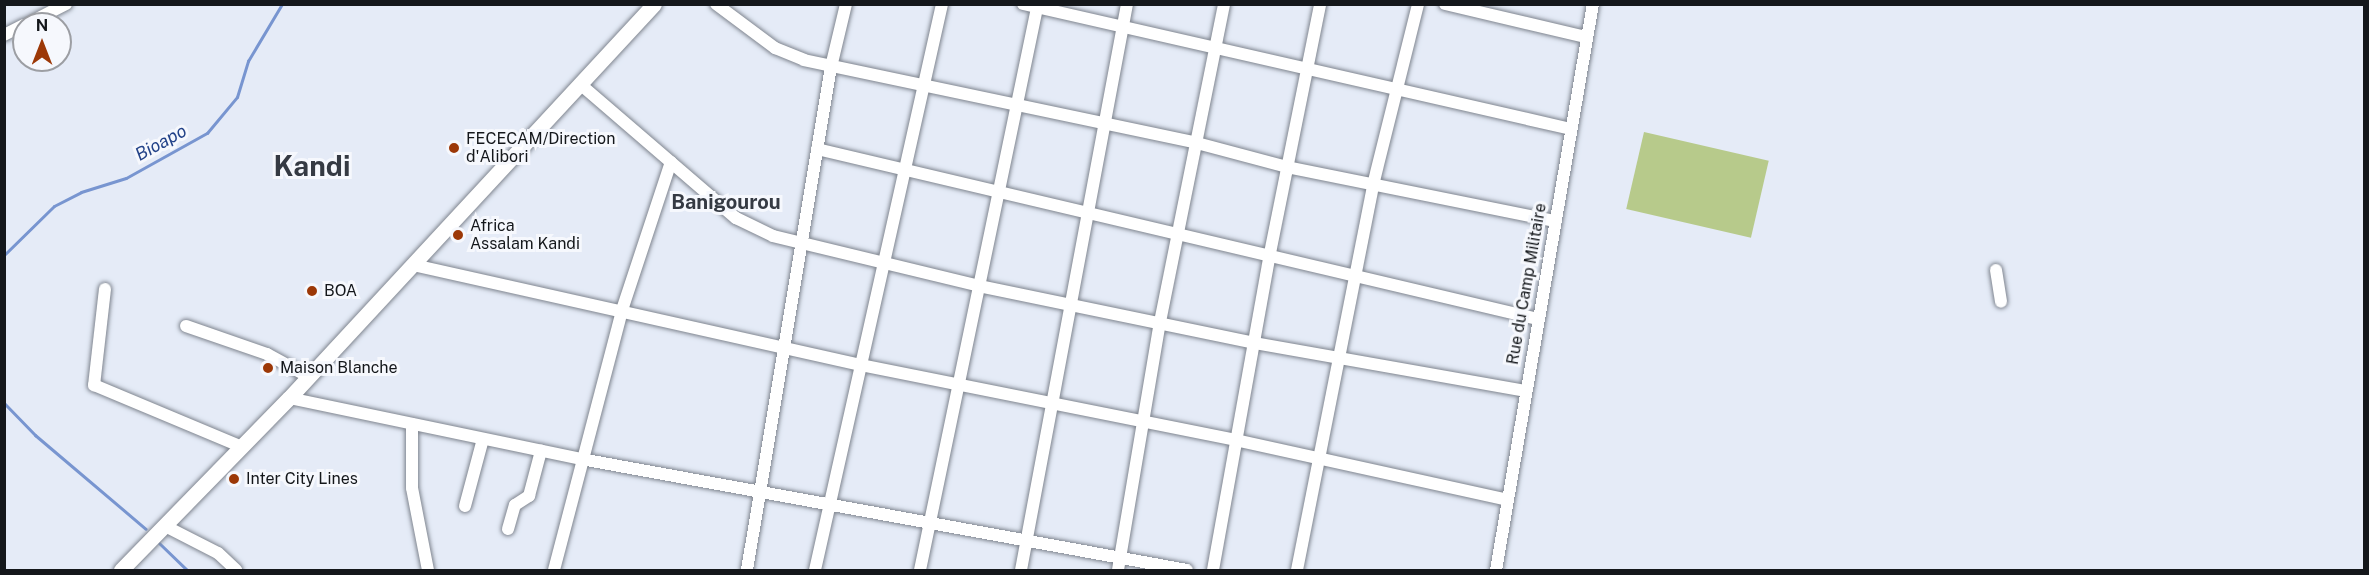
<!DOCTYPE html>
<html>
<head>
<meta charset="utf-8">
<style>
  body { margin:0 }
  #map { position:relative; width:2369px; height:575px; overflow:hidden; background:#e5ebf7; font-family:"Public Sans",sans-serif }
  div>[style] { position:absolute }
  [style*='--x'] { left:calc(var(--x)*1px); top:calc(var(--y)*1px); width:calc(var(--w)*1px); rotate:calc(var(--a)*1deg) }
  .green>* { inset:0; background:#b7ca8b; transform-origin:0 0 }
  .stream>* { height:3px; margin:-1.5px; padding:0 1.5px; transform-origin:1.5px; border-radius:1.5px; background:#7895d0 }
  .roads { filter:drop-shadow(0 0 2px #7f858f) drop-shadow(0 0 2px #7f858f) }
  .minor>* { height:12px; margin:-6px; padding:0 6px; transform-origin:6px; border-radius:6px; background:#fff }
  .major>* { height:15px; margin:-7.5px; padding:0 7.5px; transform-origin:7.5px; border-radius:7.5px; background:#fff }
  .dots>* { width:16px; height:16px; translate:-50% -50%; box-sizing:border-box; border:3px solid #f6f8fd; border-radius:50% }
  span { translate:-50% -50%; white-space:nowrap; text-align:center; line-height:1.15; -webkit-text-stroke:6px #f6f8fd; paint-order:stroke }
  .poi-label { font-size:16px; color:#14171b }
  .left { translate:0 -50%; text-align:left }
  .street-label { font-size:16px; color:#14171b }
  .water-label { font-size:18px; color:#234389; font-style:italic }
  .quarter-label { font-size:20px; color:#353a43; font-weight:700 }
  .town-label { font-size:28px; color:#353a43; font-weight:700 }
  .frame { position:absolute; inset:0; border:6px solid #14171b; pointer-events:none }
  .north { position:absolute; left:12px; top:12px; width:60px; height:60px; box-sizing:border-box; background:#f6f8fd; border:2px solid #9c9ea3; border-radius:50%; rotate:0deg; font-size:16px; font-weight:700; line-height:24px; text-align:center; color:#14171b }
  .north::after { content:''; display:block; margin:auto; width:21px; height:27px; background:#9c3807; clip-path:polygon(50% 0,100% 100%,50% 72%,0 100%) }
</style>
</head>
<body>
<div id="map">
  <div class="green">
    <div style="left:1644px;top:132px;width:128px;height:79px;rotate:13deg"></div>
  </div>
  <div class="stream">
    <div style="--x:4;--y:255;--w:70;--a:-44.4"></div>
    <div style="--x:54;--y:206;--w:30;--a:-27"></div>
    <div style="--x:81;--y:192;--w:47;--a:-17.3"></div>
    <div style="--x:126;--y:178;--w:93;--a:-29.1"></div>
    <div style="--x:207;--y:133;--w:47;--a:-50.2"></div>
    <div style="--x:237;--y:97;--w:38;--a:-73"></div>
    <div style="--x:248;--y:61;--w:66;--a:-59.2"></div>
    <div style="--x:4;--y:403;--w:45;--a:45.9"></div>
    <div style="--x:35;--y:435;--w:145;--a:40.3"></div>
    <div style="--x:159;--y:543;--w:39;--a:44"></div>
  </div>
  <div class="roads">
    <div class="minor">
      <div style="--x:716;--y:4;--w:74;--a:36.7"></div>
      <div style="--x:775;--y:48;--w:31;--a:22"></div>
      <div style="--x:804;--y:60;--w:402;--a:11.9"></div>
      <div style="--x:1197;--y:143;--w:93;--a:14.9"></div>
      <div style="--x:1287;--y:167;--w:274;--a:11.4"></div>
      <div style="--x:1023;--y:4;--w:562;--a:12.85"></div>
      <div style="--x:1445;--y:4;--w:145;--a:13.2"></div>
      <div style="--x:27;--y:24;--w:44;--a:-27.1"></div>
      <div style="--x:4;--y:35;--w:22;--a:-27"></div>
      <div style="--x:580;--y:84;--w:206;--a:40.7"></div>
      <div style="--x:736;--y:218;--w:41;--a:25.9"></div>
      <div style="--x:773;--y:236;--w:212;--a:13.6"></div>
      <div style="--x:979;--y:286;--w:281;--a:11.7"></div>
      <div style="--x:1254;--y:343;--w:275;--a:10"></div>
      <div style="--x:817;--y:149;--w:741;--a:13.27"></div>
      <div style="--x:413;--y:265;--w:459;--a:12.6"></div>
      <div style="--x:861;--y:365;--w:381;--a:11.3"></div>
      <div style="--x:1235;--y:440;--w:279;--a:12.4"></div>
      <div style="--x:1996;--y:270;--w:32;--a:81"></div>
      <div style="--x:105;--y:289;--w:97;--a:96.5"></div>
      <div style="--x:94;--y:385;--w:158;--a:22.7"></div>
      <div style="--x:186;--y:326;--w:86;--a:19.1"></div>
      <div style="--x:267;--y:354;--w:48;--a:28.7"></div>
      <div style="--x:289;--y:398;--w:298;--a:11.8"></div>
      <div style="--x:581;--y:459;--w:616;--a:10.38"></div>
      <div style="--x:412;--y:424;--w:64;--a:90"></div>
      <div style="--x:412;--y:488;--w:84;--a:79"></div>
      <div style="--x:465;--y:506;--w:69;--a:-75"></div>
      <div style="--x:165;--y:526;--w:59;--a:27"></div>
      <div style="--x:218;--y:553;--w:25;--a:43"></div>
      <div style="--x:508;--y:529;--w:25;--a:-74"></div>
      <div style="--x:515;--y:505;--w:17;--a:-33"></div>
      <div style="--x:529;--y:496;--w:47;--a:-75.1"></div>
      <div style="--x:554;--y:570;--w:269;--a:-75.3"></div>
      <div style="--x:622;--y:310;--w:156;--a:-71.7"></div>
      <div style="--x:747;--y:570;--w:510;--a:-80.52"></div>
      <div style="--x:831;--y:67;--w:65;--a:-76.6"></div>
      <div style="--x:815;--y:570;--w:580;--a:-77.35"></div>
      <div style="--x:920;--y:570;--w:574;--a:-78.24"></div>
      <div style="--x:1021;--y:570;--w:576;--a:-79.39"></div>
      <div style="--x:1118;--y:570;--w:252;--a:-80.4"></div>
      <div style="--x:1160;--y:322;--w:324;--a:-78.6"></div>
      <div style="--x:1213;--y:570;--w:317;--a:-79.8"></div>
      <div style="--x:1269;--y:258;--w:259;--a:-78.6"></div>
      <div style="--x:1297;--y:570;--w:392;--a:-78.8"></div>
      <div style="--x:1373;--y:185;--w:187;--a:-76"></div>
      <div style="--x:1496;--y:570;--w:574;--a:-80.28"></div>
    </div>
    <div class="major">
      <div style="--x:121;--y:570;--w:240;--a:-45.7"></div>
      <div style="--x:289;--y:398;--w:537;--a:-47.19"></div>
    </div>
  </div>
  <div class="dots">
    <div style="left:454px;top:148px;background:#9c3807"></div>
    <div style="left:458px;top:235px;background:#9c3807"></div>
    <div style="left:312px;top:291px;background:#9c3807"></div>
    <div style="left:268px;top:368px;background:#9c3807"></div>
    <div style="left:234px;top:479px;background:#9c3807"></div>
  </div>
  <div class="poi-label">
    <span class="left" style="left:466px;top:148px">FECECAM/Direction<br>d'Alibori</span>
    <span class="left" style="left:470px;top:235px">Africa<br>Assalam Kandi</span>
    <span class="left" style="left:324px;top:291px">BOA</span>
    <span class="left" style="left:280px;top:368px">Maison Blanche</span>
    <span class="left" style="left:246px;top:479px">Inter City Lines</span>
  </div>
  <div class="street-label">
    <span style="left:1527px;top:284px;rotate:-80deg">Rue du Camp Militaire</span>
  </div>
  <div class="water-label">
    <span style="left:161px;top:143px;rotate:-29deg">Bioapo</span>
  </div>
  <div class="quarter-label">
    <span style="left:726px;top:202px">Banigourou</span>
  </div>
  <div class="town-label">
    <span style="left:312px;top:166px">Kandi</span>
  </div>
  <div class="frame"></div>
  <div class="north">N</div>
</div>
</body>
</html>
